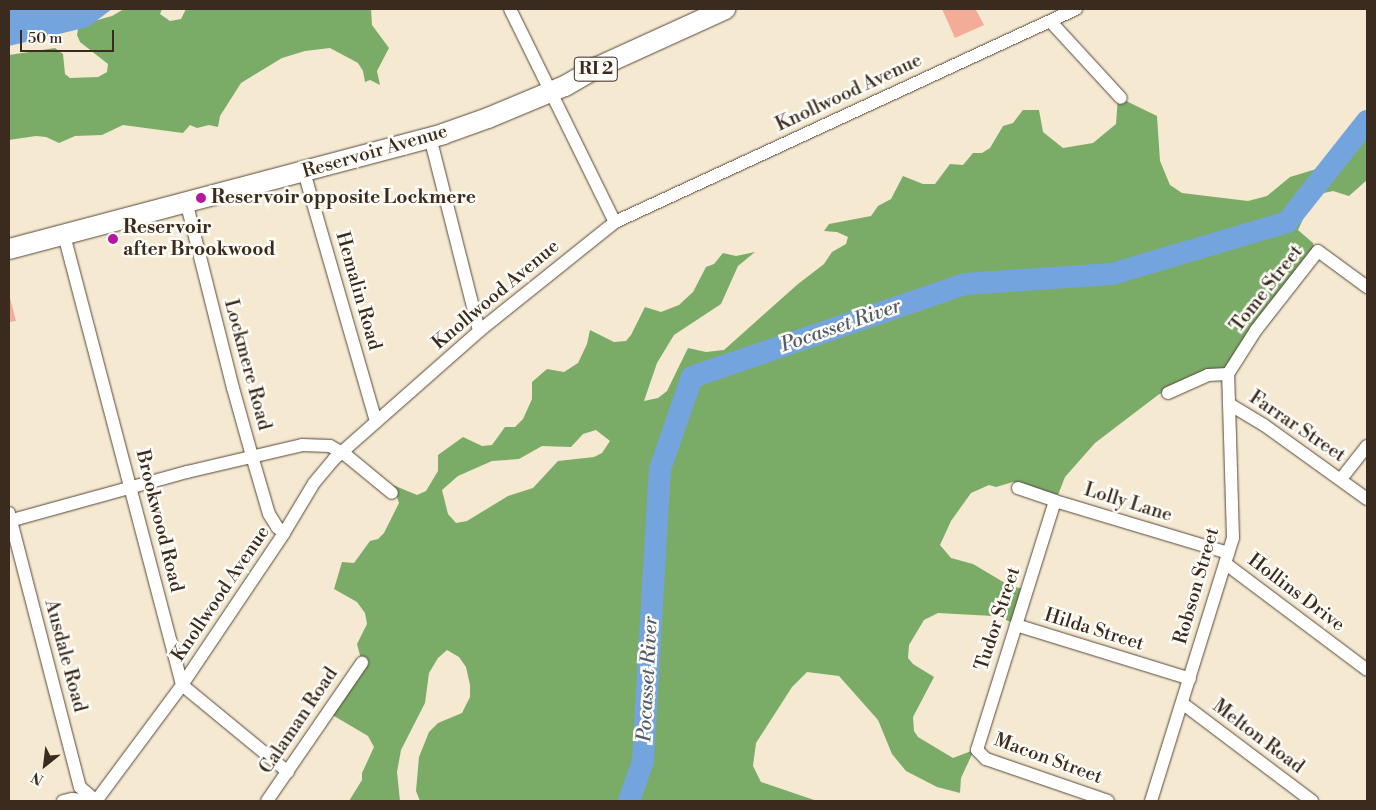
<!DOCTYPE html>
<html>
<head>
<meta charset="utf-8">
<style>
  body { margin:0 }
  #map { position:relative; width:1376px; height:810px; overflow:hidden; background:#f5e9d1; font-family:"Libre Bodoni",serif }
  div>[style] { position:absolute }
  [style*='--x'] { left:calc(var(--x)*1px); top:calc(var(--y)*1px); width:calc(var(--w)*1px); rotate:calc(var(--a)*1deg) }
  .forest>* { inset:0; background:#7aac68 }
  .water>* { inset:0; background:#74a4de }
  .river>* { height:22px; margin:-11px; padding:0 11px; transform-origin:11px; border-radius:11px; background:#74a4de }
  .building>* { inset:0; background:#f3ad97 }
  .roads { filter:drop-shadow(0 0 1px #574739) drop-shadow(0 0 1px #574739) }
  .street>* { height:12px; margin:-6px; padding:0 6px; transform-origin:6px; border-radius:6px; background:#fff }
  .primary>* { height:20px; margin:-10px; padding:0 10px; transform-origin:10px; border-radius:10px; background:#fff }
  .dots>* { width:14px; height:14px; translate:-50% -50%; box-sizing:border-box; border:2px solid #fdfcf7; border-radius:50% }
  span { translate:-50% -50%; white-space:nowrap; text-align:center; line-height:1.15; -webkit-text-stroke:5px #fdfcf7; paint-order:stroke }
  .shield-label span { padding:1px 4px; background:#fdfcf7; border:1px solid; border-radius:4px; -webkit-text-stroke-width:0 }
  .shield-label { font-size:18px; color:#3b2a1e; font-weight:700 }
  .street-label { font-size:19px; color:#3b2a1e }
  .poi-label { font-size:19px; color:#3b2a1e; font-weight:700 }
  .left { translate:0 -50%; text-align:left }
  .water-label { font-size:20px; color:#525b6b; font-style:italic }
  .frame { position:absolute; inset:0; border:10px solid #3b2a1e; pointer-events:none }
  .north { position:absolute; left:20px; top:740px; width:50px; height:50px; -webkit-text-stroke:4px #fdfcf7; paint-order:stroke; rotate:209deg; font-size:14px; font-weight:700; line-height:20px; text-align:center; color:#3b2a1e }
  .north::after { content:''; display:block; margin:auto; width:18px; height:22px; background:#3b2a1e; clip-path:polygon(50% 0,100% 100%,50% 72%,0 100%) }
  .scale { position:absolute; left:20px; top:30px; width:94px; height:22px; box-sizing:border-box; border:2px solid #3b2a1e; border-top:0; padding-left:6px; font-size:15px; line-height:18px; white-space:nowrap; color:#3b2a1e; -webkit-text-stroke:4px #fdfcf7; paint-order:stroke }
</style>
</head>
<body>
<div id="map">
  <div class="forest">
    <div style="clip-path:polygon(124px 9px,162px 9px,160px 14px,170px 21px,181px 19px,186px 9px,371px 9px,372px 25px,389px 48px,377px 71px,380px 85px,370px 80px,365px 82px,363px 71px,358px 63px,330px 48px,305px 51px,282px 58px,241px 83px,220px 116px,218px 127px,209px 125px,197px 128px,190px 125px,183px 133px,123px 125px,102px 135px,75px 136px,59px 143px,46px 137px,36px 136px,9px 140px,9px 55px,55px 48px,63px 54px,65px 74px,70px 78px,98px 77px,107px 72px,108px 64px,80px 42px,77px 35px,78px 29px,87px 23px,112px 16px)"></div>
    <div style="clip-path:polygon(evenodd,1118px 97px,1157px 116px,1160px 161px,1170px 185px,1182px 193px,1248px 201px,1267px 196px,1290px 177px,1323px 167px,1341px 139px,1362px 127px,1367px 120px,1367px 180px,1349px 196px,1333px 191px,1324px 193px,1312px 200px,1298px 230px,1313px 243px,1316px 254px,1225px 369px,1190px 376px,1158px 395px,1095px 443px,1065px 477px,1058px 495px,1013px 482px,996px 487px,989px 485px,971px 493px,951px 521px,940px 545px,951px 558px,973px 564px,1010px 586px,1025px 589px,1015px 623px,993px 616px,938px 613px,924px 620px,909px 645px,908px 658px,913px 664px,934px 677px,913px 717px,914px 731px,918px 737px,953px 758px,974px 750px,961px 778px,960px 793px,937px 787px,906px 771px,892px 754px,878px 720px,839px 676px,807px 672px,792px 687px,756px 743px,753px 766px,761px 782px,817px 801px,420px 801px,416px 791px,419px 757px,429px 732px,438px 723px,462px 713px,470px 697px,470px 685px,466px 667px,459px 657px,447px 650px,438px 658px,429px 673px,425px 703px,401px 750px,397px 772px,400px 801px,349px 801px,362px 780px,362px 773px,374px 747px,368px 736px,329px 713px,362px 663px,357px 644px,367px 624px,365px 613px,357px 602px,334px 589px,342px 562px,354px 563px,370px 541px,378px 539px,384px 533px,399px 503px,393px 485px,417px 495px,426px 491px,438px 471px,438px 455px,463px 437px,482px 446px,492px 445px,505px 427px,515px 427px,523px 419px,532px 399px,532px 382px,547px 369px,564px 372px,578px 363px,587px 344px,590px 330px,614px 342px,626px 341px,631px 335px,645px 307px,661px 312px,679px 305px,693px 292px,706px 267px,714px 264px,723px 253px,736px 256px,755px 252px,738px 266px,721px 304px,674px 335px,657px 363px,644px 401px,658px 398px,667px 391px,688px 348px,706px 352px,724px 350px,798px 284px,824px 264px,832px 252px,846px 244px,848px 237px,837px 232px,824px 231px,829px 224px,871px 216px,878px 206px,891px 199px,903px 176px,923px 184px,935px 184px,950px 164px,963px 165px,973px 153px,982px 153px,990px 148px,1003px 126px,1013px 123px,1023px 110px,1039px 110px,1043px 132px,1063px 148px,1093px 143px,1116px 124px,1118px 97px,596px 430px,610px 441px,602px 453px,594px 457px,558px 461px,533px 488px,508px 496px,467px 521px,456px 523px,448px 514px,442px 490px,458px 476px,492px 461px,519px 459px,542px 446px,571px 447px,583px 434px,596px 430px)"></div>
  </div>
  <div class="water">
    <div style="clip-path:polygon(9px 9px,112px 9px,88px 27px,9px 46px)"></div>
  </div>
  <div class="river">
    <div style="--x:629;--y:801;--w:42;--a:-70.7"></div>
    <div style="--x:643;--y:761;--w:292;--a:-86.7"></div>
    <div style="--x:660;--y:469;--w:97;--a:-70.8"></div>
    <div style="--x:692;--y:377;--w:288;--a:-18.8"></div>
    <div style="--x:965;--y:284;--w:147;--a:-3.9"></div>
    <div style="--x:1112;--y:274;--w:183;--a:-16.5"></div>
    <div style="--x:1287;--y:222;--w:129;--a:-51.6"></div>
  </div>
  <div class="building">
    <div style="clip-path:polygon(942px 9px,979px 9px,976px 10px,984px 25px,955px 38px)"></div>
    <div style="clip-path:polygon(9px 294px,16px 321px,9px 322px)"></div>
  </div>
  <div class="roads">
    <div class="street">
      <div style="--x:510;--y:9;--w:237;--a:63.8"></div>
      <div style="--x:1051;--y:22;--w:103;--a:47.4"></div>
      <div style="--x:430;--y:137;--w:200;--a:75.8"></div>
      <div style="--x:304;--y:172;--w:259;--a:73.9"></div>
      <div style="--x:186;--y:201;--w:193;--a:75.9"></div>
      <div style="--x:233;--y:388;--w:71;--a:74.4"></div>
      <div style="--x:252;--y:456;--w:60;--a:73.7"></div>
      <div style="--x:269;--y:514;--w:15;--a:58"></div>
      <div style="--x:277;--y:527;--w:9;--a:41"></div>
      <div style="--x:64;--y:235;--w:465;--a:75.3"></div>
      <div style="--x:182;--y:685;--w:137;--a:39.4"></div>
      <div style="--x:1228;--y:374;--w:52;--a:-57.5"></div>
      <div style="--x:1256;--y:330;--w:100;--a:-51.9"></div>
      <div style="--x:1318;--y:251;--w:61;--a:36.3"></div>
      <div style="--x:1168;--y:393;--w:44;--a:-24.2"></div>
      <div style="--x:1208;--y:375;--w:20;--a:-3"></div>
      <div style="--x:1229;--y:404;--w:41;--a:31"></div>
      <div style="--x:1264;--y:425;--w:127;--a:35.7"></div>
      <div style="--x:1341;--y:479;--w:42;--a:-51.8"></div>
      <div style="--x:1018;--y:488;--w:39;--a:19"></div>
      <div style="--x:1055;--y:501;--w:181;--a:16.7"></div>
      <div style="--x:1055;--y:501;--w:261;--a:107.4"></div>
      <div style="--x:977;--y:750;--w:13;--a:45"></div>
      <div style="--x:986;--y:759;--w:129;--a:19"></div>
      <div style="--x:9;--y:513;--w:283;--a:75.5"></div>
      <div style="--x:80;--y:787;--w:21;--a:41"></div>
      <div style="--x:9;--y:521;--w:185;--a:-15.4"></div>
      <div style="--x:187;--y:472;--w:118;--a:-13.2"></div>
      <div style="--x:302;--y:445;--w:28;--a:2"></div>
      <div style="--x:330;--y:446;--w:20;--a:30"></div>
      <div style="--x:347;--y:456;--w:58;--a:39.4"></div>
      <div style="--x:1226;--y:564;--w:176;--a:36.9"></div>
      <div style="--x:1016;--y:625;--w:182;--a:17.2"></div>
      <div style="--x:1182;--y:703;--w:163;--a:37"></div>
      <div style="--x:63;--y:801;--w:9;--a:-13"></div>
      <div style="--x:72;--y:799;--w:23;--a:5"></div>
      <div style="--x:96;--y:801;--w:144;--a:-53.4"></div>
      <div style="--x:182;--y:685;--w:183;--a:-56.1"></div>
      <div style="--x:284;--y:533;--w:58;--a:-59"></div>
      <div style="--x:314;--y:483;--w:31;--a:-50"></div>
      <div style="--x:334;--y:459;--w:193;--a:-41.4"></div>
      <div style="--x:479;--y:331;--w:174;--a:-38.7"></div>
      <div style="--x:615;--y:222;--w:508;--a:-24.8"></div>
      <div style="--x:267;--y:801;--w:168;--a:-55.5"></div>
      <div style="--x:1151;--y:801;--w:275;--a:-72.7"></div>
      <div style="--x:1233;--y:538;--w:164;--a:-91.7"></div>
    </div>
    <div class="primary">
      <div style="--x:9;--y:249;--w:449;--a:-14.8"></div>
      <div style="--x:443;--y:134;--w:48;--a:-19.6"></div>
      <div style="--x:488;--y:118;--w:83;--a:-22.6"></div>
      <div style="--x:565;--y:86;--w:38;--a:-30"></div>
      <div style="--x:598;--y:67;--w:140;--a:-24.5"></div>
    </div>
  </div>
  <div class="dots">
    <div style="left:201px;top:198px;background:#b5179e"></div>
    <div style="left:113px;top:239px;background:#b5179e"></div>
  </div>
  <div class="shield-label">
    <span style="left:596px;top:69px">RI 2</span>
  </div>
  <div class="street-label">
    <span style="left:849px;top:93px;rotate:-25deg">Knollwood Avenue</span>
    <span style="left:375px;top:152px;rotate:-16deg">Reservoir Avenue</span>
    <span style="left:1267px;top:289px;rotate:-52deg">Tome Street</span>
    <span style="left:358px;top:291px;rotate:74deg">Hemalin Road</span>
    <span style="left:496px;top:295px;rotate:-40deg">Knollwood Avenue</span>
    <span style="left:247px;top:365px;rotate:75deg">Lockmere Road</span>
    <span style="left:1297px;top:427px;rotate:34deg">Farrar Street</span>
    <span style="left:1128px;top:503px;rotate:17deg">Lolly Lane</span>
    <span style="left:159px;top:521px;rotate:76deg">Brookwood Road</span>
    <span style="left:1197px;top:586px;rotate:-74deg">Robson Street</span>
    <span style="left:1296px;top:593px;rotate:37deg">Hollins Drive</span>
    <span style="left:221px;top:594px;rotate:-56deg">Knollwood Avenue</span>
    <span style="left:998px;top:619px;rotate:-72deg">Tudor Street</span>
    <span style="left:1094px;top:630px;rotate:17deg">Hilda Street</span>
    <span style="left:65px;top:656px;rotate:75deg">Ausdale Road</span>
    <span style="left:299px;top:721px;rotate:-56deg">Calaman Road</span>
    <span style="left:1258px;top:737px;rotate:37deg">Melton Road</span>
    <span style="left:1048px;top:759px;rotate:20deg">Macon Street</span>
  </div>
  <div class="poi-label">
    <span class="left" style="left:211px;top:198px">Reservoir opposite Lockmere</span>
    <span class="left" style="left:123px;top:239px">Reservoir<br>after Brookwood</span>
  </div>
  <div class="water-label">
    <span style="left:841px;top:326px;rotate:-19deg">Pocasset River</span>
    <span style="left:648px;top:679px;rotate:-87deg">Pocasset River</span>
  </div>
  <div class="frame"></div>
  <div class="north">N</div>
  <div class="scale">50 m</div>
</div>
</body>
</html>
